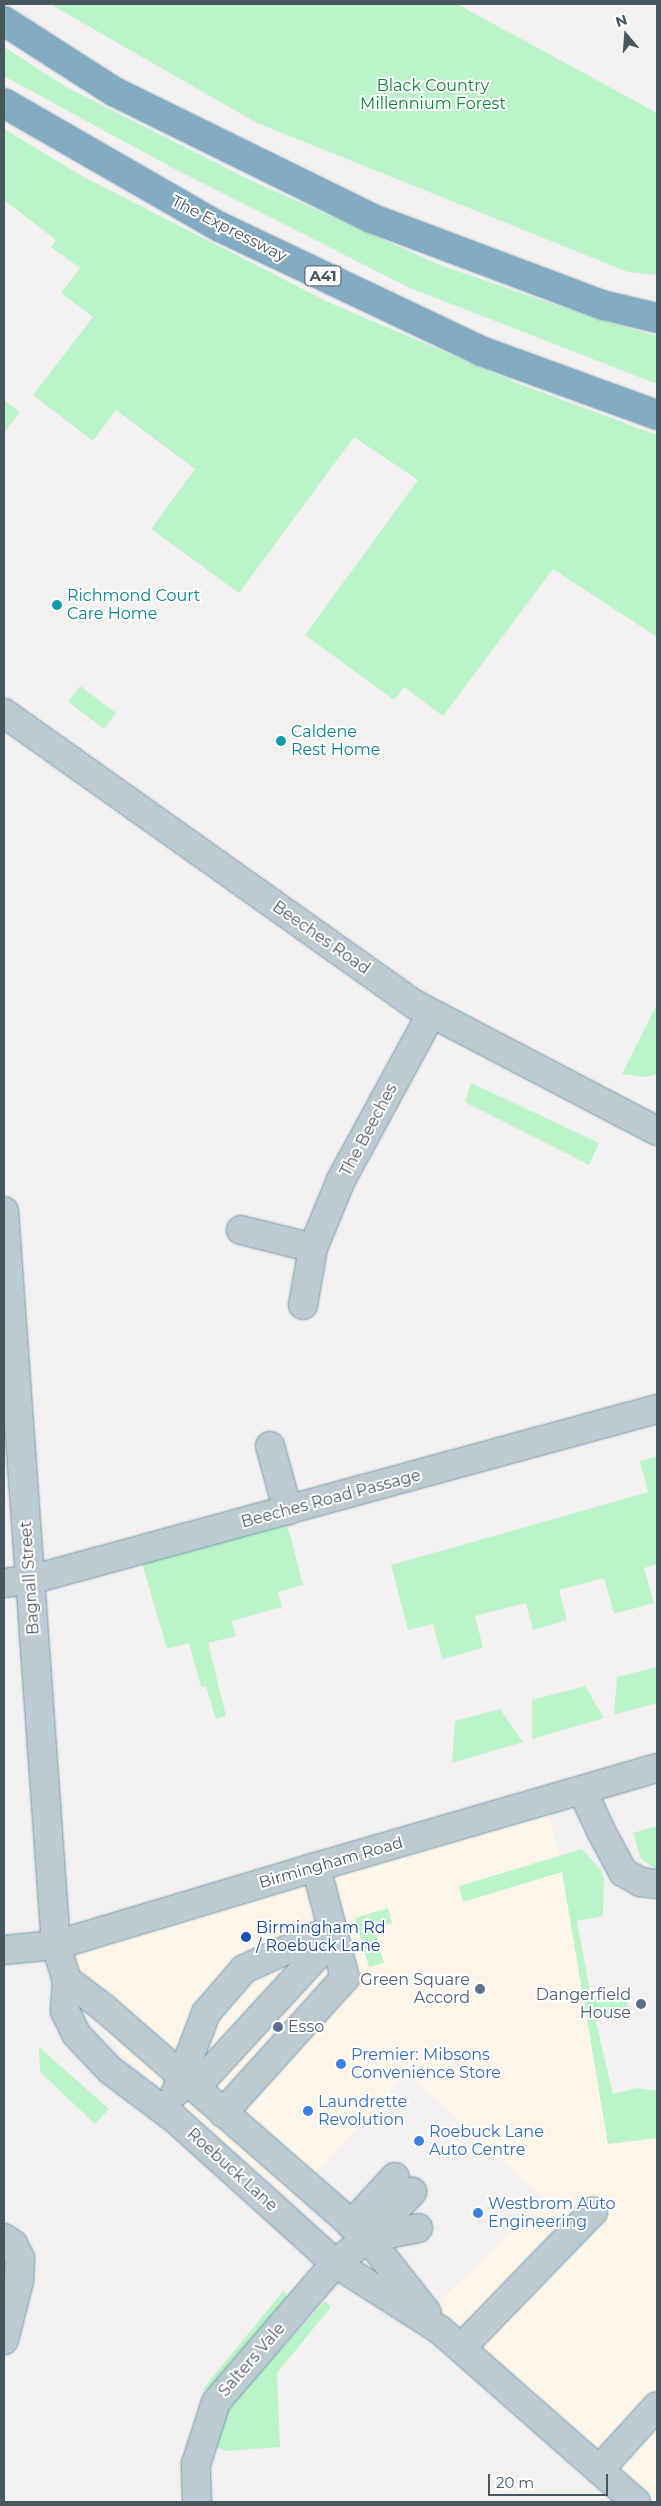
<!DOCTYPE html>
<html>
<head>
<meta charset="utf-8">
<style>
  body { margin:0 }
  #map { position:relative; width:661px; height:2506px; overflow:hidden; background:#f3f0f0; font-family:Montserrat,sans-serif }
  div>[style] { position:absolute }
  [style*='--x'] { left:calc(var(--x)*1px); top:calc(var(--y)*1px); width:calc(var(--w)*1px); rotate:calc(var(--a)*1deg) }
  .commercial>* { inset:0; background:#fef5e9 }
  .green>* { inset:0; background:#bbf4c9; transform-origin:0 0 }
  .roads { filter:drop-shadow(0 0 1px #6e97af) drop-shadow(0 0 1px #6e97af) }
  .minor>* { height:28px; margin:-14px; padding:0 14px; transform-origin:14px; border-radius:14px; background:#bccad1 }
  .highway>* { height:28px; margin:-14px; padding:0 14px; transform-origin:14px; border-radius:14px; background:#83acc3 }
  .dots>* { width:14px; height:14px; translate:-50% -50%; box-sizing:border-box; border:2px solid #fff; border-radius:50% }
  span { translate:-50% -50%; white-space:nowrap; text-align:center; line-height:1.15; -webkit-text-stroke:4px #fff; paint-order:stroke }
  .shield-label span { padding:1px 4px; background:#fff; border:1px solid; border-radius:4px; -webkit-text-stroke-width:0 }
  .shield-label { font-size:15px; color:#465760; font-weight:700 }
  .park-label { font-size:16px; color:#0e8438 }
  .street-label { font-size:16px; color:#465760 }
  .culture-label { font-size:16px; color:#0d838f }
  .left { translate:0 -50%; text-align:left }
  .transit-label { font-size:16px; color:#164399 }
  .service-label { font-size:16px; color:#4e5e75 }
  .right { translate:-100% -50%; text-align:right }
  .shop-label { font-size:16px; color:#366cbe }
  .frame { position:absolute; inset:0; border:5px solid #465760; pointer-events:none }
  .north { position:absolute; left:601px; top:10px; width:50px; height:50px; -webkit-text-stroke:4px #fff; paint-order:stroke; rotate:342deg; font-size:14px; font-weight:700; line-height:20px; text-align:center; color:#465760 }
  .north::after { content:''; display:block; margin:auto; width:18px; height:22px; background:#465760; clip-path:polygon(50% 0,100% 100%,50% 72%,0 100%) }
  .scale { position:absolute; left:488px; top:2474px; width:120px; height:22px; box-sizing:border-box; border:2px solid #465760; border-top:0; padding-left:6px; font-size:15px; line-height:18px; white-space:nowrap; color:#465760; -webkit-text-stroke:4px #fff; paint-order:stroke }
</style>
</head>
<body>
<div id="map">
  <div class="commercial">
    <div style="clip-path:polygon(545px 1800px,560px 1856px,608px 2144px,657px 2138px,657px 2502px,636px 2502px,424px 2316px,546px 2200px,408px 2073px,291px 2199px,123px 2056px,67px 1980px,56px 1945px)"></div>
  </div>
  <div class="green">
    <div style="clip-path:polygon(50px 4px,457px 4px,657px 113px,657px 275px,628px 272px,257px 123px)"></div>
    <div style="clip-path:polygon(4px 47px,68px 88px,248px 179px,440px 265px,600px 320px,657px 336px,657px 384px,410px 288px,173px 168px,4px 76px)"></div>
    <div style="clip-path:polygon(4px 129px,82px 176px,328px 302px,522px 385px,657px 435px,657px 637px,553px 569px,443px 716px,404px 687px,394px 700px,305px 635px,418px 480px,354px 437px,239px 593px,151px 529px,195px 469px,116px 410px,93px 441px,33px 395px,93px 317px,61px 293px,80px 268px,51px 247px,56px 240px,4px 200px)"></div>
    <div style="clip-path:polygon(4px 400px,20px 412px,4px 433px)"></div>
    <div style="left:80px;top:686px;width:45px;height:20px;rotate:37deg"></div>
    <div style="clip-path:polygon(657px 1004px,657px 1074px,645px 1077px,622px 1074px)"></div>
    <div style="clip-path:polygon(471px 1083px,599px 1143px,589px 1165px,465px 1102px)"></div>
    <div style="clip-path:polygon(657px 1456px,657px 1564px,644px 1568px,654px 1603px,614px 1614px,604px 1578px,559px 1590px,567px 1620px,533px 1630px,526px 1603px,475px 1616px,483px 1648px,442px 1659px,433px 1624px,408px 1630px,391px 1565px,648px 1492px,640px 1461px)"></div>
    <div style="clip-path:polygon(287px 1524px,303px 1585px,278px 1592px,282px 1607px,232px 1621px,236px 1636px,208px 1643px,226px 1716px,216px 1719px,206px 1686px,201px 1687px,189px 1643px,167px 1649px,142px 1563px)"></div>
    <div style="clip-path:polygon(657px 1667px,657px 1703px,614px 1715px,617px 1677px)"></div>
    <div style="clip-path:polygon(585px 1686px,604px 1718px,532px 1739px,532px 1700px)"></div>
    <div style="clip-path:polygon(500px 1709px,523px 1742px,452px 1763px,455px 1721px)"></div>
    <div style="clip-path:polygon(657px 1826px,657px 1869px,641px 1859px,633px 1833px)"></div>
    <div style="clip-path:polygon(582px 1849px,601px 1870px,604px 1879px,603px 1916px,577px 1921px,591px 1997px,625px 1991px,628px 2010px,595px 2018px,613px 2094px,637px 2088px,657px 2091px,657px 2138px,608px 2144px,562px 1872px,463px 1902px,459px 1886px)"></div>
    <div style="clip-path:polygon(388px 1908px,392px 1923px,374px 1929px,384px 1963px,369px 1967px,355px 1918px)"></div>
    <div style="clip-path:polygon(39px 2047px,109px 2109px,95px 2124px,40px 2072px)"></div>
    <div style="clip-path:polygon(284px 2290px,289px 2302px,215px 2389px,202px 2390px)"></div>
    <div style="clip-path:polygon(325px 2301px,331px 2307px,277px 2373px,280px 2447px,226px 2451px,212px 2445px,222px 2418px,252px 2381px)"></div>
  </div>
  <div class="roads">
    <div class="minor">
      <div style="--x:4;--y:713;--w:503;--a:35.37"></div>
      <div style="--x:414;--y:1004;--w:274;--a:27.6"></div>
      <div style="--x:4;--y:1211;--w:736;--a:85.95"></div>
      <div style="--x:56;--y:1945;--w:37;--a:73"></div>
      <div style="--x:67;--y:1980;--w:31;--a:94"></div>
      <div style="--x:65;--y:2011;--w:25;--a:64"></div>
      <div style="--x:76;--y:2034;--w:50;--a:46.6"></div>
      <div style="--x:110;--y:2070;--w:80;--a:36.9"></div>
      <div style="--x:174;--y:2118;--w:217;--a:42"></div>
      <div style="--x:335;--y:2263;--w:125;--a:32.5"></div>
      <div style="--x:440;--y:2330;--w:261;--a:41.3"></div>
      <div style="--x:241;--y:1230;--w:74;--a:14"></div>
      <div style="--x:303;--y:1305;--w:58;--a:-80"></div>
      <div style="--x:313;--y:1248;--w:74;--a:-67.6"></div>
      <div style="--x:341;--y:1180;--w:189;--a:-61.5"></div>
      <div style="--x:270;--y:1446;--w:67;--a:74.5"></div>
      <div style="--x:4;--y:1583;--w:26;--a:-7"></div>
      <div style="--x:30;--y:1580;--w:650;--a:-15.26"></div>
      <div style="--x:582;--y:1790;--w:45;--a:65.1"></div>
      <div style="--x:601;--y:1831;--w:47;--a:61.8"></div>
      <div style="--x:623;--y:1872;--w:20;--a:30"></div>
      <div style="--x:640;--y:1882;--w:17;--a:7"></div>
      <div style="--x:4;--y:1950;--w:52;--a:-5.5"></div>
      <div style="--x:56;--y:1945;--w:264;--a:-16.7"></div>
      <div style="--x:309;--y:1869;--w:362;--a:-16.2"></div>
      <div style="--x:67;--y:1980;--w:46;--a:37.1"></div>
      <div style="--x:104;--y:2008;--w:350;--a:41.1"></div>
      <div style="--x:368;--y:2238;--w:95;--a:51.8"></div>
      <div style="--x:195;--y:2088;--w:205;--a:-47.4"></div>
      <div style="--x:176;--y:2092;--w:85;--a:-69.2"></div>
      <div style="--x:206;--y:2013;--w:58;--a:-49.2"></div>
      <div style="--x:244;--y:1969;--w:97;--a:-24.4"></div>
      <div style="--x:223;--y:2113;--w:182;--a:-47.9"></div>
      <div style="--x:345;--y:1978;--w:115;--a:-104.6"></div>
      <div style="--x:351;--y:2225;--w:65;--a:-47.5"></div>
      <div style="--x:4;--y:2238;--w:11;--a:34"></div>
      <div style="--x:13;--y:2244;--w:16;--a:63"></div>
      <div style="--x:20;--y:2258;--w:23;--a:92"></div>
      <div style="--x:19;--y:2281;--w:61;--a:104.3"></div>
      <div style="--x:368;--y:2238;--w:51;--a:-11.3"></div>
      <div style="--x:461;--y:2348;--w:190;--a:-45.9"></div>
      <div style="--x:599;--y:2470;--w:86;--a:-47.8"></div>
      <div style="--x:197;--y:2502;--w:38;--a:-92"></div>
      <div style="--x:196;--y:2464;--w:65;--a:-72.1"></div>
      <div style="--x:216;--y:2402;--w:183;--a:-49.4"></div>
      <div style="--x:335;--y:2263;--w:41;--a:-37.1"></div>
      <div style="--x:368;--y:2238;--w:64;--a:-46.3"></div>
    </div>
    <div class="highway">
      <div style="--x:4;--y:21;--w:130;--a:32.7"></div>
      <div style="--x:113;--y:91;--w:288;--a:26.2"></div>
      <div style="--x:371;--y:218;--w:248;--a:20.6"></div>
      <div style="--x:603;--y:305;--w:56;--a:13.5"></div>
      <div style="--x:4;--y:103;--w:249;--a:29.9"></div>
      <div style="--x:220;--y:227;--w:289;--a:25.4"></div>
      <div style="--x:481;--y:351;--w:187;--a:20"></div>
    </div>
  </div>
  <div class="dots">
    <div style="left:57px;top:605px;background:#0f9aa8"></div>
    <div style="left:281px;top:741px;background:#0f9aa8"></div>
    <div style="left:246px;top:1937px;background:#1a4fb4"></div>
    <div style="left:480px;top:1989px;background:#5c6f8a"></div>
    <div style="left:641px;top:2004px;background:#5c6f8a"></div>
    <div style="left:278px;top:2027px;background:#5c6f8a"></div>
    <div style="left:341px;top:2064px;background:#3f7fe0"></div>
    <div style="left:308px;top:2111px;background:#3f7fe0"></div>
    <div style="left:419px;top:2141px;background:#3f7fe0"></div>
    <div style="left:478px;top:2213px;background:#3f7fe0"></div>
  </div>
  <div class="shield-label">
    <span style="left:323px;top:276px">A41</span>
  </div>
  <div class="park-label">
    <span style="left:433px;top:95px">Black Country<br>Millennium Forest</span>
  </div>
  <div class="street-label">
    <span style="left:229px;top:229px;rotate:27deg">The Expressway</span>
    <span style="left:321px;top:938px;rotate:35deg">Beeches Road</span>
    <span style="left:369px;top:1130px;rotate:-62deg">The Beeches</span>
    <span style="left:331px;top:1499px;rotate:-15deg">Beeches Road Passage</span>
    <span style="left:30px;top:1578px;rotate:-94deg">Bagnall Street</span>
    <span style="left:331px;top:1863px;rotate:-16deg">Birmingham Road</span>
    <span style="left:232px;top:2170px;rotate:42deg">Roebuck Lane</span>
    <span style="left:252px;top:2360px;rotate:-49deg">Salters Vale</span>
  </div>
  <div class="culture-label">
    <span class="left" style="left:67px;top:605px">Richmond Court<br>Care Home</span>
    <span class="left" style="left:291px;top:741px">Caldene<br>Rest Home</span>
  </div>
  <div class="transit-label">
    <span class="left" style="left:256px;top:1937px">Birmingham Rd<br>/ Roebuck Lane</span>
  </div>
  <div class="service-label">
    <span class="right" style="left:470px;top:1989px">Green Square<br>Accord</span>
    <span class="right" style="left:631px;top:2004px">Dangerfield<br>House</span>
    <span class="left" style="left:288px;top:2027px">Esso</span>
  </div>
  <div class="shop-label">
    <span class="left" style="left:351px;top:2064px">Premier: Mibsons<br>Convenience Store</span>
    <span class="left" style="left:318px;top:2111px">Laundrette<br>Revolution</span>
    <span class="left" style="left:429px;top:2141px">Roebuck Lane<br>Auto Centre</span>
    <span class="left" style="left:488px;top:2213px">Westbrom Auto<br>Engineering</span>
  </div>
  <div class="frame"></div>
  <div class="north">N</div>
  <div class="scale">20 m</div>
</div>
</body>
</html>
